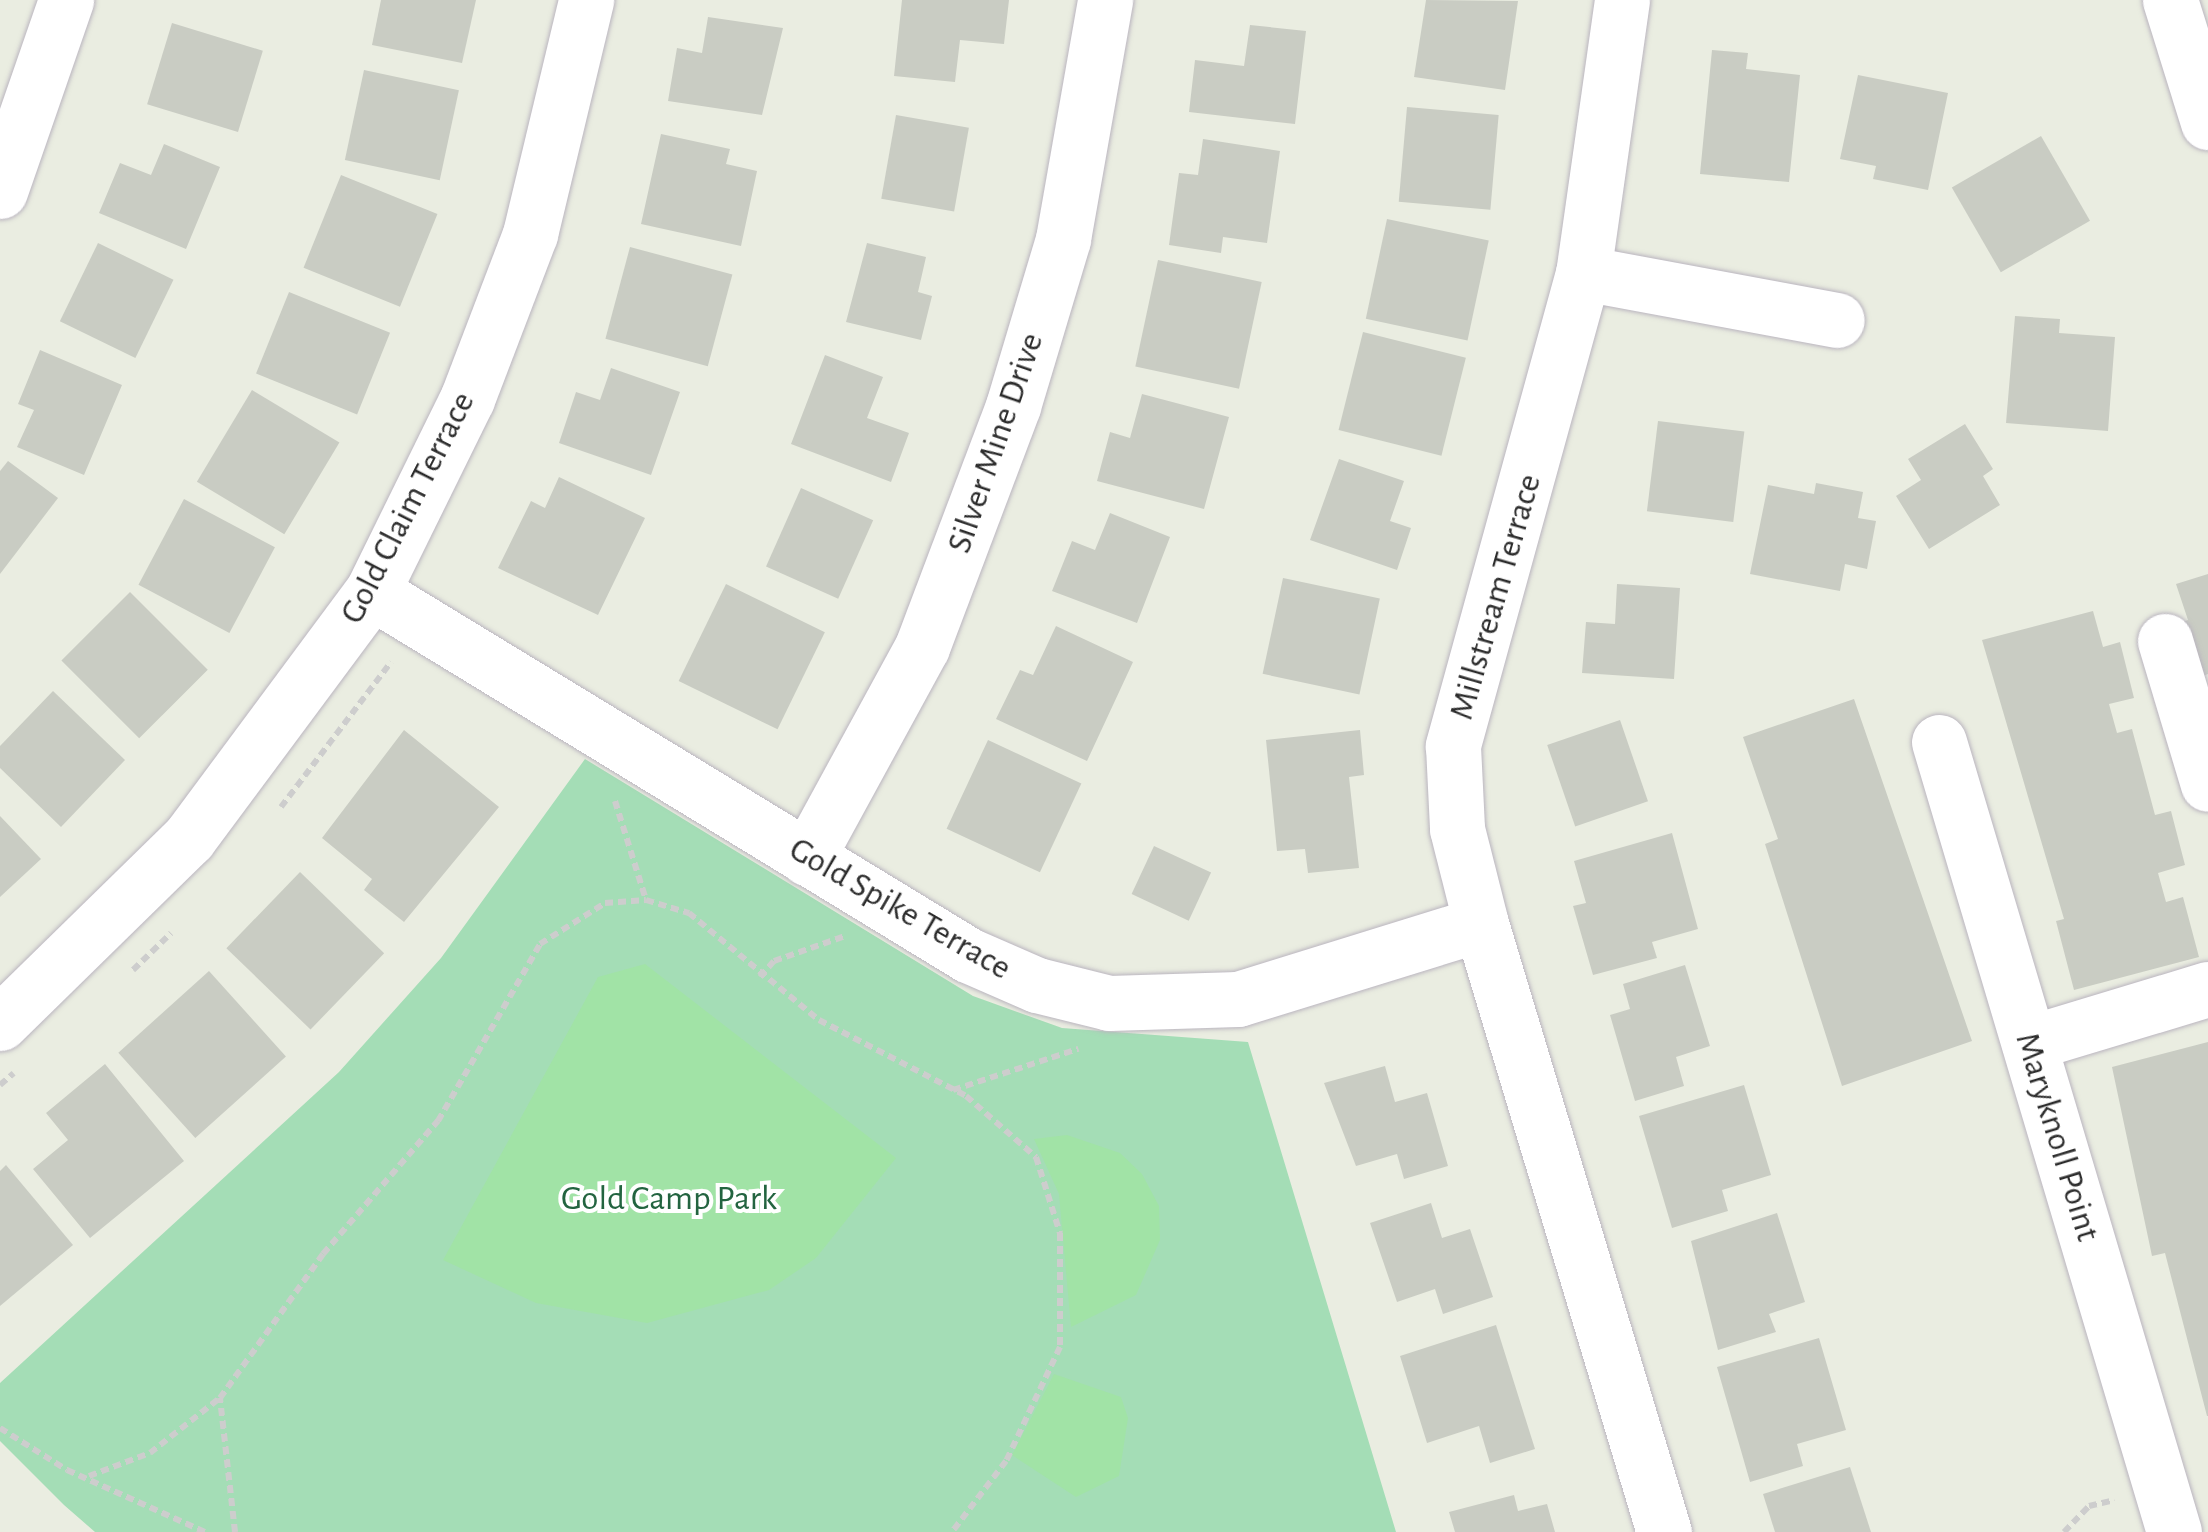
<!DOCTYPE html>
<html>
<head>
<meta charset="utf-8">
<style>
  body { margin:0 }
  #map { position:relative; width:2208px; height:1532px; overflow:hidden; background:#eaede1; font-family:"Alegreya Sans",sans-serif }
  div>[style] { position:absolute }
  [style*='--x'] { left:calc(var(--x)*1px); top:calc(var(--y)*1px); width:calc(var(--w)*1px); rotate:calc(var(--a)*1deg) }
  .green>* { inset:0; background:#a4ddb6 }
  .pitch>* { inset:0; background:#a1e3a6 }
  .building>* { inset:0; background:#c9ccc3; transform-origin:0 0 }
  .path>* { height:6px; margin-top:-3px; transform-origin:0; background:repeating-linear-gradient(90deg,#cdcdcd 0 8px,transparent 0 13px) }
  .roads { filter:drop-shadow(0 0 2px #bab5bf) drop-shadow(0 0 2px #bab5bf) }
  .street>* { height:55px; margin:-27.5px; padding:0 27.5px; transform-origin:27.5px; border-radius:27.5px; background:#fff }
  span { translate:-50% -50%; white-space:nowrap; text-align:center; line-height:1.15; -webkit-text-stroke:8px #fff; paint-order:stroke }
  .street-label { font-size:35px; color:#2d2d2d }
  .park-label { font-size:35px; color:#236440 }
</style>
</head>
<body>
<div id="map">
  <div class="green">
    <div style="clip-path:polygon(585px 759px,973px 996px,1062px 1028px,1248px 1042px,1396px 1532px,95px 1532px,64px 1505px,0 1441px,0 1383px,339px 1072px,441px 958px)"></div>
  </div>
  <div class="pitch">
    <div style="clip-path:polygon(645px 964px,896px 1158px,816px 1258px,769px 1290px,647px 1323px,536px 1303px,443px 1260px,598px 977px)"></div>
    <div style="clip-path:polygon(1067px 1135px,1120px 1153px,1142px 1174px,1159px 1206px,1160px 1240px,1136px 1295px,1071px 1327px,1059px 1194px,1034px 1139px)"></div>
    <div style="clip-path:polygon(1054px 1374px,1121px 1397px,1128px 1418px,1119px 1476px,1076px 1497px,1012px 1455px)"></div>
  </div>
  <div class="building">
    <div style="clip-path:polygon(381px 0,476px 0,462px 63px,372px 45px)"></div>
    <div style="clip-path:polygon(902px 0,1009px 0,1004px 44px,960px 40px,955px 82px,894px 76px)"></div>
    <div style="clip-path:polygon(1426px 0,1518px 1px,1505px 90px,1414px 77px)"></div>
    <div style="clip-path:polygon(708px 17px,783px 28px,762px 115px,668px 101px,677px 48px,702px 53px)"></div>
    <div style="left:172px;top:23px;width:95px;height:85px;rotate:17deg"></div>
    <div style="clip-path:polygon(1250px 25px,1306px 31px,1295px 124px,1189px 112px,1195px 60px,1244px 66px)"></div>
    <div style="clip-path:polygon(1712px 50px,1748px 53px,1746px 69px,1800px 75px,1789px 182px,1700px 174px)"></div>
    <div style="left:364px;top:70px;width:97px;height:92px;rotate:12deg"></div>
    <div style="clip-path:polygon(1858px 75px,1948px 93px,1928px 190px,1873px 179px,1876px 166px,1840px 159px)"></div>
    <div style="left:1407px;top:107px;width:92px;height:95px;rotate:5deg"></div>
    <div style="left:896px;top:115px;width:74px;height:85px;rotate:10deg"></div>
    <div style="clip-path:polygon(661px 134px,730px 149px,726px 164px,757px 171px,741px 246px,641px 224px)"></div>
    <div style="left:2041px;top:136px;width:98px;height:103px;rotate:60deg"></div>
    <div style="clip-path:polygon(1203px 139px,1280px 151px,1267px 243px,1223px 237px,1221px 253px,1169px 245px,1179px 173px,1198px 175px)"></div>
    <div style="clip-path:polygon(164px 144px,220px 167px,186px 249px,99px 213px,120px 163px,151px 175px)"></div>
    <div style="left:341px;top:175px;width:104px;height:100px;rotate:22deg"></div>
    <div style="left:1387px;top:219px;width:104px;height:102px;rotate:12deg"></div>
    <div style="left:98px;top:243px;width:84px;height:87px;rotate:26deg"></div>
    <div style="clip-path:polygon(867px 243px,926px 257px,918px 292px,932px 296px,921px 340px,846px 322px)"></div>
    <div style="left:630px;top:247px;width:106px;height:95px;rotate:15deg"></div>
    <div style="left:1158px;top:260px;width:106px;height:109px;rotate:12deg"></div>
    <div style="left:289px;top:292px;width:109px;height:88px;rotate:22deg"></div>
    <div style="clip-path:polygon(2015px 316px,2060px 319px,2059px 333px,2115px 337px,2108px 431px,2006px 423px)"></div>
    <div style="left:1363px;top:332px;width:106px;height:101px;rotate:14deg"></div>
    <div style="clip-path:polygon(40px 350px,122px 385px,84px 475px,17px 447px,34px 410px,18px 404px)"></div>
    <div style="clip-path:polygon(825px 355px,883px 377px,867px 418px,909px 433px,891px 482px,791px 444px)"></div>
    <div style="clip-path:polygon(611px 368px,680px 392px,651px 475px,559px 443px,576px 392px,600px 400px)"></div>
    <div style="left:252px;top:390px;width:102px;height:107px;rotate:31deg"></div>
    <div style="clip-path:polygon(1142px 394px,1229px 417px,1204px 509px,1097px 481px,1110px 432px,1130px 438px)"></div>
    <div style="left:1658px;top:421px;width:87px;height:91px;rotate:7deg"></div>
    <div style="clip-path:polygon(1965px 424px,1993px 469px,1983px 476px,2000px 505px,1929px 549px,1896px 496px,1921px 480px,1908px 459px)"></div>
    <div style="clip-path:polygon(1339px 459px,1404px 481px,1390px 521px,1411px 528px,1397px 570px,1310px 540px)"></div>
    <div style="clip-path:polygon(8px 461px,58px 498px,0 574px,0 471px)"></div>
    <div style="clip-path:polygon(559px 477px,645px 518px,598px 615px,498px 568px,531px 501px,545px 508px)"></div>
    <div style="clip-path:polygon(1816px 483px,1863px 492px,1858px 518px,1876px 521px,1867px 569px,1845px 564px,1840px 591px,1750px 574px,1768px 485px,1814px 494px)"></div>
    <div style="left:801px;top:488px;width:79px;height:86px;rotate:24deg"></div>
    <div style="left:184px;top:499px;width:103px;height:97px;rotate:28deg"></div>
    <div style="clip-path:polygon(1110px 513px,1170px 537px,1137px 623px,1052px 591px,1072px 541px,1095px 550px)"></div>
    <div style="clip-path:polygon(2208px 574px,2208px 674px,2189px 681px,2171px 626px,2188px 620px,2176px 584px)"></div>
    <div style="left:1283px;top:578px;width:99px;height:98px;rotate:12deg"></div>
    <div style="left:726px;top:584px;width:110px;height:108px;rotate:26deg"></div>
    <div style="clip-path:polygon(1617px 584px,1680px 588px,1674px 679px,1582px 673px,1586px 622px,1615px 624px)"></div>
    <div style="left:130px;top:592px;width:110px;height:97px;rotate:45deg"></div>
    <div style="clip-path:polygon(2093px 611px,2103px 647px,2120px 642px,2134px 698px,2109px 704px,2117px 733px,2132px 729px,2155px 815px,2171px 811px,2185px 865px,2158px 873px,2166px 902px,2183px 897px,2199px 957px,2074px 990px,2056px 921px,2064px 919px,1982px 640px)"></div>
    <div style="clip-path:polygon(1056px 626px,1133px 662px,1087px 761px,996px 719px,1020px 670px,1033px 675px)"></div>
    <div style="clip-path:polygon(53px 691px,125px 760px,61px 827px,0 768px,0 746px)"></div>
    <div style="clip-path:polygon(1854px 699px,1972px 1041px,1842px 1086px,1765px 844px,1778px 839px,1743px 737px)"></div>
    <div style="left:1620px;top:720px;width:86px;height:77px;rotate:71deg"></div>
    <div style="clip-path:polygon(404px 730px,499px 807px,404px 922px,364px 890px,372px 879px,322px 838px)"></div>
    <div style="clip-path:polygon(1360px 730px,1364px 775px,1349px 777px,1359px 868px,1308px 873px,1305px 849px,1277px 851px,1266px 740px)"></div>
    <div style="left:988px;top:740px;width:103px;height:98px;rotate:25deg"></div>
    <div style="clip-path:polygon(0 816px,41px 859px,0 897px)"></div>
    <div style="clip-path:polygon(1672px 833px,1698px 929px,1652px 942px,1657px 958px,1593px 975px,1573px 906px,1586px 903px,1574px 861px)"></div>
    <div style="left:1154px;top:846px;width:63px;height:53px;rotate:25deg"></div>
    <div style="left:300px;top:872px;width:117px;height:106px;rotate:44deg"></div>
    <div style="clip-path:polygon(1685px 965px,1710px 1046px,1676px 1057px,1684px 1086px,1635px 1101px,1610px 1015px,1630px 1009px,1623px 984px)"></div>
    <div style="left:209px;top:971px;width:115px;height:122px;rotate:48deg"></div>
    <div style="clip-path:polygon(2208px 1042px,2208px 1416px,2207px 1416px,2165px 1253px,2152px 1256px,2112px 1067px)"></div>
    <div style="clip-path:polygon(105px 1064px,184px 1161px,90px 1238px,33px 1169px,68px 1140px,46px 1113px)"></div>
    <div style="clip-path:polygon(1385px 1066px,1395px 1102px,1427px 1093px,1448px 1166px,1404px 1179px,1397px 1154px,1356px 1166px,1324px 1083px)"></div>
    <div style="clip-path:polygon(1744px 1085px,1771px 1175px,1722px 1190px,1728px 1211px,1672px 1228px,1639px 1116px)"></div>
    <div style="clip-path:polygon(6px 1165px,73px 1245px,0 1306px,0 1171px)"></div>
    <div style="clip-path:polygon(1431px 1203px,1442px 1238px,1470px 1229px,1493px 1297px,1443px 1314px,1435px 1289px,1397px 1302px,1370px 1223px)"></div>
    <div style="clip-path:polygon(1777px 1213px,1805px 1302px,1769px 1314px,1776px 1332px,1718px 1350px,1691px 1241px)"></div>
    <div style="clip-path:polygon(1496px 1325px,1535px 1449px,1490px 1463px,1479px 1426px,1427px 1443px,1400px 1356px)"></div>
    <div style="clip-path:polygon(1819px 1338px,1846px 1430px,1797px 1444px,1803px 1466px,1750px 1482px,1717px 1367px)"></div>
    <div style="clip-path:polygon(1850px 1467px,1871px 1532px,1775px 1532px,1763px 1494px)"></div>
    <div style="clip-path:polygon(1514px 1495px,1518px 1511px,1547px 1504px,1555px 1532px,1455px 1532px,1449px 1512px)"></div>
  </div>
  <div class="path">
    <div style="--x:615;--y:801;--w:104;--a:72.6"></div>
    <div style="--x:281;--y:807;--w:182;--a:-52.8"></div>
    <div style="--x:133;--y:970;--w:53;--a:-44.2"></div>
    <div style="--x:760;--y:977;--w:21;--a:-49"></div>
    <div style="--x:774;--y:961;--w:75;--a:-19.4"></div>
    <div style="--x:0;--y:1085;--w:18;--a:-41"></div>
    <div style="--x:953;--y:1090;--w:132;--a:-18.2"></div>
    <div style="--x:0;--y:1428;--w:79;--a:32.1"></div>
    <div style="--x:67;--y:1470;--w:151;--a:24.2"></div>
    <div style="--x:89;--y:1476;--w:65;--a:-20.7"></div>
    <div style="--x:150;--y:1453;--w:89;--a:-38.2"></div>
    <div style="--x:235;--y:1532;--w:135;--a:-96.4"></div>
    <div style="--x:220;--y:1398;--w:177;--a:-54.4"></div>
    <div style="--x:323;--y:1254;--w:176;--a:-49.2"></div>
    <div style="--x:438;--y:1121;--w:204;--a:-60"></div>
    <div style="--x:540;--y:944;--w:77;--a:-32.2"></div>
    <div style="--x:605;--y:903;--w:41;--a:-4.2"></div>
    <div style="--x:646;--y:900;--w:45;--a:16.8"></div>
    <div style="--x:689;--y:913;--w:168;--a:39.5"></div>
    <div style="--x:819;--y:1020;--w:165;--a:27.3"></div>
    <div style="--x:966;--y:1096;--w:93;--a:41.1"></div>
    <div style="--x:1036;--y:1157;--w:80;--a:72.5"></div>
    <div style="--x:1060;--y:1233;--w:114;--a:90"></div>
    <div style="--x:1060;--y:1347;--w:126;--a:115.3"></div>
    <div style="--x:1006;--y:1461;--w:89;--a:127.3"></div>
    <div style="--x:2064;--y:1532;--w:36;--a:-46"></div>
    <div style="--x:2089;--y:1506;--w:26;--a:-13"></div>
  </div>
  <div class="roads">
    <div class="street">
      <div style="--x:1622;--y:0;--w:276;--a:98.1"></div>
      <div style="--x:1583;--y:273;--w:491;--a:105.4"></div>
      <div style="--x:1453;--y:746;--w:83;--a:87.2"></div>
      <div style="--x:1457;--y:829;--w:98;--a:75.8"></div>
      <div style="--x:1481;--y:924;--w:635;--a:73.25"></div>
      <div style="--x:2170;--y:0;--w:128;--a:72.7"></div>
      <div style="--x:0;--y:191;--w:202;--a:-70.9"></div>
      <div style="--x:1583;--y:273;--w:258;--a:10.5"></div>
      <div style="--x:372;--y:592;--w:698;--a:31.34"></div>
      <div style="--x:968;--y:955;--w:75;--a:23.5"></div>
      <div style="--x:1037;--y:985;--w:74;--a:14"></div>
      <div style="--x:1109;--y:1003;--w:129;--a:-1.8"></div>
      <div style="--x:1238;--y:999;--w:254;--a:-17.2"></div>
      <div style="--x:2165;--y:641;--w:149;--a:73.3"></div>
      <div style="--x:1939;--y:742;--w:824;--a:73.43"></div>
      <div style="--x:807;--y:858;--w:240;--a:-61.4"></div>
      <div style="--x:922;--y:647;--w:258;--a:-69.3"></div>
      <div style="--x:1013;--y:406;--w:174;--a:-73.3"></div>
      <div style="--x:1063;--y:239;--w:243;--a:-80"></div>
      <div style="--x:0;--y:1023;--w:264;--a:-44.4"></div>
      <div style="--x:189;--y:838;--w:307;--a:-53.4"></div>
      <div style="--x:372;--y:592;--w:215;--a:-63.8"></div>
      <div style="--x:467;--y:399;--w:177;--a:-69.1"></div>
      <div style="--x:530;--y:234;--w:241;--a:-76.5"></div>
      <div style="--x:2029;--y:1043;--w:187;--a:-16.8"></div>
    </div>
  </div>
  <div class="street-label">
    <span style="left:996px;top:443px;rotate:-71deg">Silver Mine Drive</span>
    <span style="left:408px;top:508px;rotate:-63deg">Gold Claim Terrace</span>
    <span style="left:1496px;top:597px;rotate:-74deg">Millstream Terrace</span>
    <span style="left:900px;top:909px;rotate:30deg">Gold Spike Terrace</span>
    <span style="left:2057px;top:1137px;rotate:73deg">Maryknoll Point</span>
  </div>
  <div class="park-label">
    <span style="left:669px;top:1199px">Gold Camp Park</span>
  </div>
</div>
</body>
</html>
